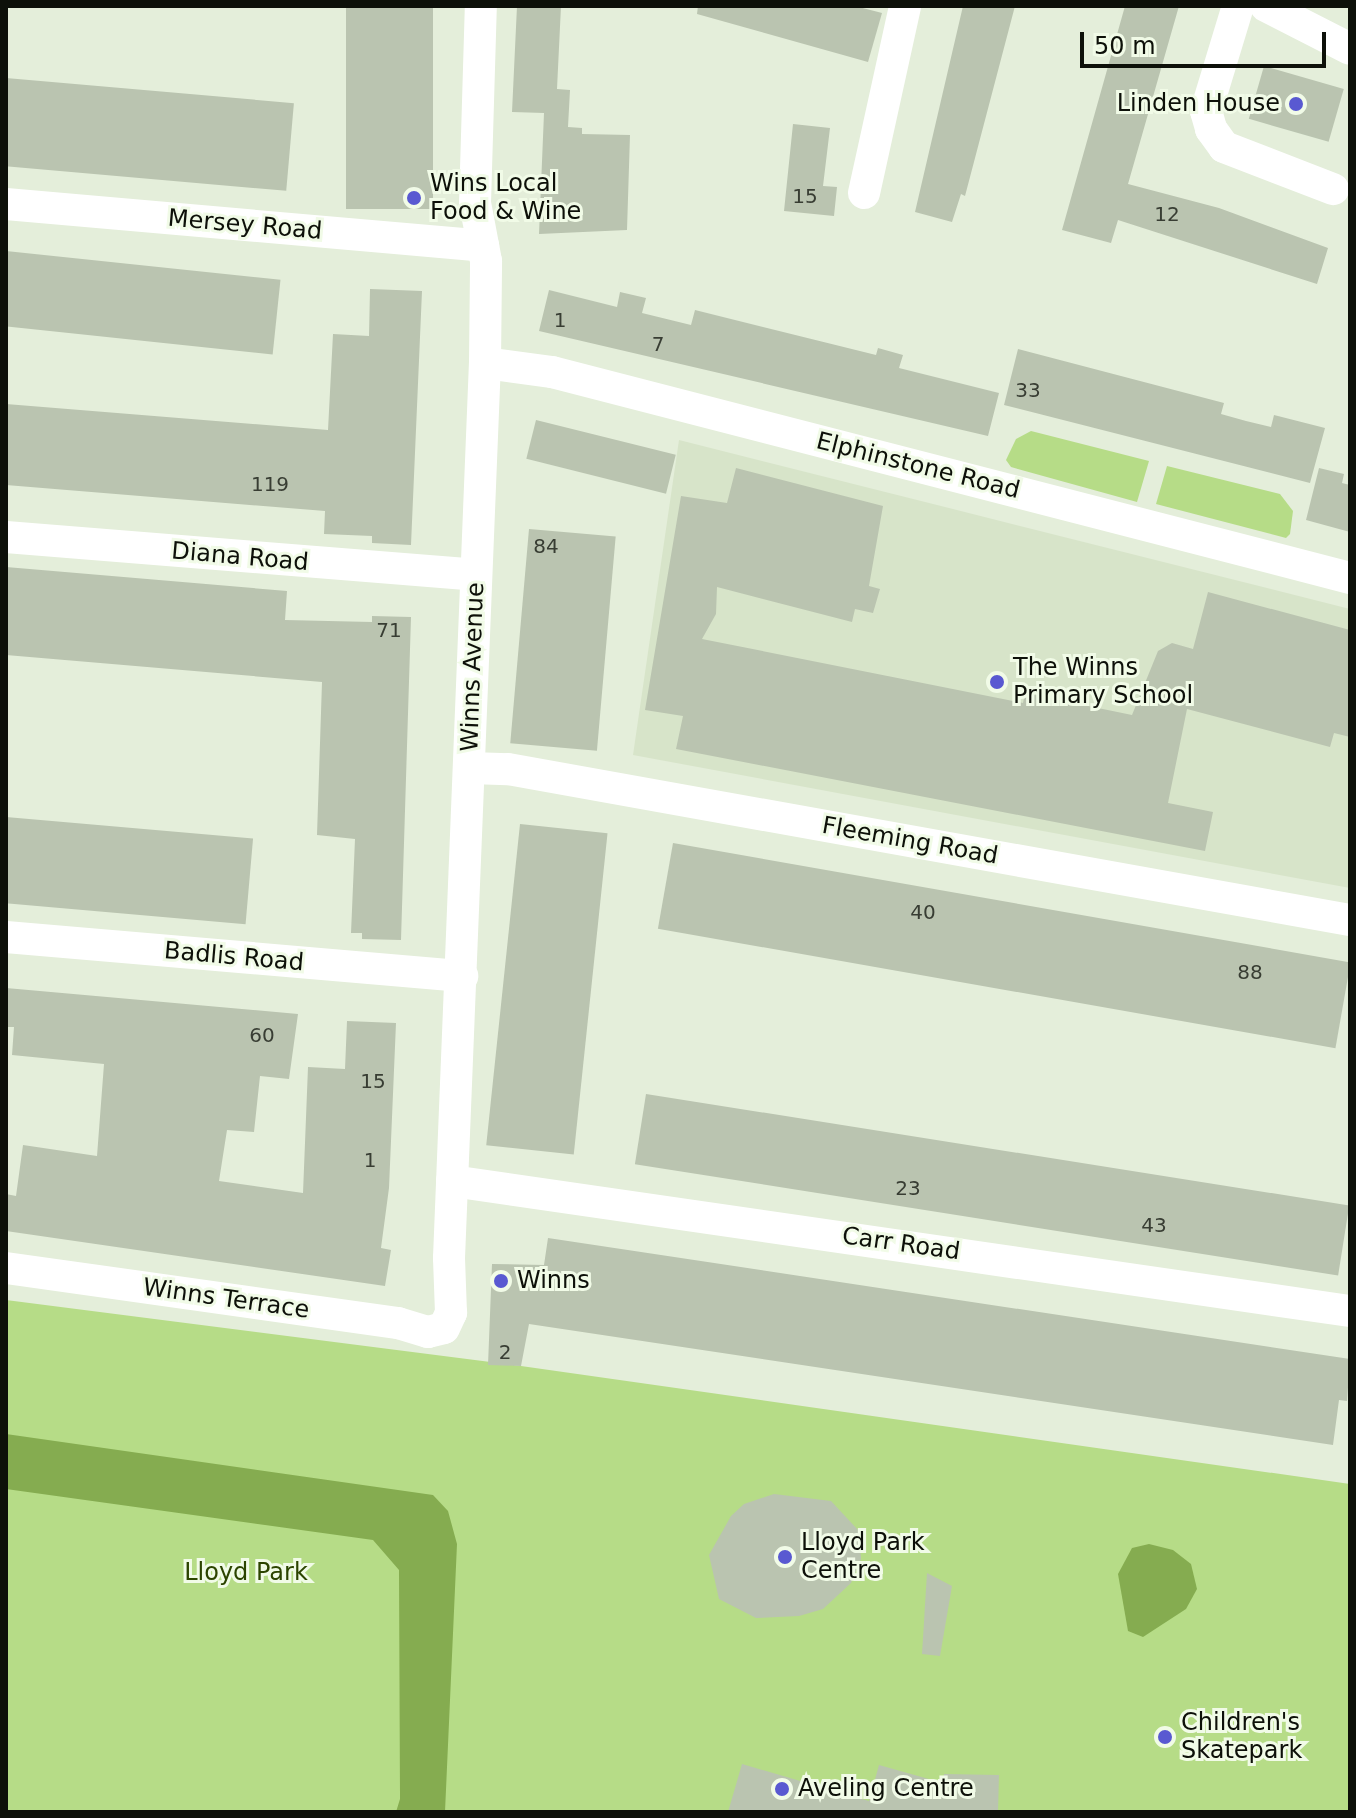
<!DOCTYPE html>
<html>
<head>
<meta charset="utf-8">
<style>
  body { margin:0 }
  #map { position:relative; width:1356px; height:1818px; overflow:hidden; background:#e4eeda; font-family:"DejaVu Sans",sans-serif }
  div>[style] { position:absolute }
  [style*='--x'] { left:calc(var(--x)*1px); top:calc(var(--y)*1px); width:calc(var(--w)*1px); rotate:calc(var(--a)*1deg) }
  .built>* { inset:0; background:#d7e4c9 }
  .green>* { inset:0; background:#b6dc87 }
  .water>* { inset:0; background:#85ac50 }
  .building>* { inset:0; background:#bac4b0; transform-origin:0 0 }
  .minor>* { height:32px; margin:-16px; padding:0 16px; transform-origin:16px; border-radius:16px; background:#fff }
  .dots>* { width:22px; height:22px; translate:-50% -50%; box-sizing:border-box; border:4px solid #f1fbe7; border-radius:50% }
  span { translate:-50% -50%; white-space:nowrap; text-align:center; line-height:1.15; -webkit-text-stroke:6px #f1fbe7; paint-order:stroke }
  .number-label { font-size:20px; color:#383d33 }
  .number-label span { -webkit-text-stroke-width:0 }
  .poi-label { font-size:24px; color:#0d1009 }
  .right { translate:-100% -50%; text-align:right }
  .left { translate:0 -50%; text-align:left }
  .street-label { font-size:24px; color:#0d1009 }
  .park-label { font-size:24px; color:#2c4400 }
  .frame { position:absolute; inset:0; border:8px solid #0d1009; pointer-events:none }
  .scale { position:absolute; left:1080px; top:32px; width:246px; height:36px; box-sizing:border-box; border:4px solid #0d1009; border-top:0; padding-left:10px; font-size:24px; line-height:28px; white-space:nowrap; color:#0d1009; -webkit-text-stroke:6px #f1fbe7; paint-order:stroke }
</style>
</head>
<body>
<div id="map">
  <div class="built">
    <div style="clip-path:polygon(679px 440px,1350px 609px,1350px 888px,633px 755px)"></div>
  </div>
  <div class="green">
    <div style="clip-path:polygon(1031px 431px,1149px 461px,1137px 502px,1011px 467px,1006px 460px,1016px 439px)"></div>
    <div style="clip-path:polygon(1167px 466px,1280px 494px,1293px 511px,1290px 534px,1286px 538px,1156px 504px)"></div>
    <div style="clip-path:polygon(6px 1300px,521px 1366px,1350px 1484px,1350px 1812px,6px 1812px)"></div>
  </div>
  <div class="water">
    <div style="clip-path:polygon(6px 1434px,433px 1495px,448px 1511px,457px 1544px,445px 1812px,396px 1812px,400px 1799px,399px 1570px,373px 1540px,6px 1489px)"></div>
    <div style="clip-path:polygon(1149px 1544px,1173px 1550px,1191px 1564px,1197px 1589px,1186px 1609px,1143px 1637px,1128px 1631px,1118px 1574px,1132px 1548px)"></div>
  </div>
  <div class="building">
    <div style="left:346px;top:6px;width:87px;height:203px"></div>
    <div style="clip-path:polygon(517px 6px,561px 6px,557px 89px,570px 90px,568px 127px,582px 128px,582px 134px,630px 135px,627px 230px,539px 234px,544px 113px,512px 112px)"></div>
    <div style="clip-path:polygon(698px 6px,855px 6px,882px 13px,868px 62px,697px 14px)"></div>
    <div style="clip-path:polygon(963px 6px,1015px 6px,965px 196px,961px 194px,952px 222px,915px 212px)"></div>
    <div style="clip-path:polygon(1125px 6px,1179px 6px,1128px 184px,1219px 208px,1328px 248px,1317px 284px,1118px 220px,1111px 243px,1062px 230px)"></div>
    <div style="left:1264px;top:66px;width:83px;height:55px;rotate:16deg"></div>
    <div style="left:6px;top:78px;width:289px;height:88px;rotate:5deg"></div>
    <div style="clip-path:polygon(793px 124px,830px 128px,823px 186px,837px 187px,834px 216px,784px 211px)"></div>
    <div style="left:6px;top:251px;width:276px;height:75px;rotate:6deg"></div>
    <div style="clip-path:polygon(370px 289px,422px 291px,411px 545px,372px 543px,372px 536px,324px 534px,325px 511px,6px 485px,6px 404px,328px 430px,333px 334px,369px 336px)"></div>
    <div style="clip-path:polygon(549px 290px,617px 307px,620px 292px,646px 298px,642px 313px,691px 325px,695px 310px,876px 355px,878px 348px,903px 355px,899px 368px,999px 393px,988px 436px,539px 331px)"></div>
    <div style="clip-path:polygon(1018px 349px,1224px 403px,1221px 414px,1246px 421px,1271px 427px,1274px 415px,1325px 428px,1310px 483px,1004px 405px)"></div>
    <div style="left:536px;top:420px;width:144px;height:40px;rotate:14deg"></div>
    <div style="clip-path:polygon(736px 468px,883px 506px,869px 586px,880px 589px,873px 613px,855px 609px,852px 622px,717px 587px,716px 614px,702px 639px,1023px 703px,1025px 693px,1132px 715px,1158px 651px,1172px 643px,1193px 649px,1208px 592px,1350px 630px,1350px 737px,1334px 733px,1330px 747px,1187px 709px,1168px 803px,1213px 812px,1205px 851px,676px 749px,683px 716px,645px 710px,681px 496px,727px 503px)"></div>
    <div style="clip-path:polygon(1319px 468px,1344px 474px,1342px 483px,1350px 485px,1350px 532px,1306px 520px)"></div>
    <div style="left:529px;top:529px;width:87px;height:215px;rotate:5deg"></div>
    <div style="clip-path:polygon(6px 567px,287px 591px,285px 620px,372px 622px,372px 616px,411px 617px,401px 940px,362px 939px,362px 933px,351px 933px,355px 839px,317px 835px,322px 682px,6px 655px)"></div>
    <div style="left:6px;top:817px;width:248px;height:86px;rotate:5deg"></div>
    <div style="left:520px;top:824px;width:88px;height:323px;rotate:6deg"></div>
    <div style="left:673px;top:843px;width:688px;height:87px;rotate:10deg"></div>
    <div style="clip-path:polygon(6px 988px,298px 1014px,289px 1079px,260px 1076px,254px 1132px,227px 1130px,219px 1181px,303px 1193px,308px 1067px,345px 1069px,347px 1021px,396px 1023px,389px 1188px,381px 1248px,391px 1250px,385px 1286px,6px 1231px,6px 1194px,16px 1196px,23px 1145px,97px 1156px,104px 1064px,12px 1055px,14px 1027px,6px 1027px)"></div>
    <div style="left:646px;top:1094px;width:712px;height:71px;rotate:9deg"></div>
    <div style="clip-path:polygon(548px 1238px,1350px 1359px,1347px 1401px,1339px 1400px,1333px 1445px,529px 1324px,521px 1366px,488px 1365px,492px 1264px,544px 1265px)"></div>
    <div style="clip-path:polygon(774px 1494px,831px 1501px,859px 1531px,861px 1559px,851px 1583px,823px 1609px,799px 1616px,756px 1618px,719px 1599px,709px 1555px,731px 1516px,744px 1504px)"></div>
    <div style="clip-path:polygon(927px 1573px,952px 1586px,940px 1656px,922px 1654px)"></div>
    <div style="clip-path:polygon(742px 1764px,869px 1801px,879px 1765px,943px 1783px,944px 1774px,999px 1775px,998px 1812px,728px 1812px)"></div>
  </div>
  <div class="minor">
    <div style="--x:1238;--y:6;--w:110;--a:106.9"></div>
    <div style="--x:1206;--y:111;--w:19;--a:74"></div>
    <div style="--x:1211;--y:129;--w:22;--a:54"></div>
    <div style="--x:1224;--y:147;--w:117;--a:21.1"></div>
    <div style="--x:1266;--y:6;--w:94;--a:27.1"></div>
    <div style="--x:864;--y:193;--w:191;--a:-77.6"></div>
    <div style="--x:6;--y:204;--w:479;--a:5"></div>
    <div style="--x:485;--y:363;--w:68;--a:7.7"></div>
    <div style="--x:552;--y:372;--w:824;--a:14.47"></div>
    <div style="--x:6;--y:537;--w:471;--a:4.6"></div>
    <div style="--x:470;--y:768;--w:38;--a:2"></div>
    <div style="--x:508;--y:769;--w:855;--a:10.17"></div>
    <div style="--x:6;--y:937;--w:458;--a:4.9"></div>
    <div style="--x:452;--y:1181;--w:907;--a:8.24"></div>
    <div style="--x:6;--y:1268;--w:396;--a:8"></div>
    <div style="--x:398;--y:1323;--w:31;--a:17"></div>
    <div style="--x:428;--y:1332;--w:16;--a:-14"></div>
    <div style="--x:444;--y:1328;--w:17;--a:-65"></div>
    <div style="--x:451;--y:1313;--w:55;--a:-92.1"></div>
    <div style="--x:449;--y:1258;--w:896;--a:-87.7"></div>
    <div style="--x:485;--y:363;--w:102;--a:-89.4"></div>
    <div style="--x:486;--y:261;--w:59;--a:-100.7"></div>
    <div style="--x:475;--y:203;--w:197;--a:-88.3"></div>
  </div>
  <div class="dots">
    <div style="left:1296px;top:104px;background:#5959d1"></div>
    <div style="left:414px;top:198px;background:#5959d1"></div>
    <div style="left:997px;top:682px;background:#5959d1"></div>
    <div style="left:501px;top:1281px;background:#5959d1"></div>
    <div style="left:785px;top:1557px;background:#5959d1"></div>
    <div style="left:1165px;top:1737px;background:#5959d1"></div>
    <div style="left:782px;top:1789px;background:#5959d1"></div>
  </div>
  <div class="number-label">
    <span style="left:805px;top:196px">15</span>
    <span style="left:1167px;top:214px">12</span>
    <span style="left:560px;top:320px">1</span>
    <span style="left:658px;top:344px">7</span>
    <span style="left:1028px;top:390px">33</span>
    <span style="left:270px;top:484px">119</span>
    <span style="left:546px;top:546px">84</span>
    <span style="left:389px;top:630px">71</span>
    <span style="left:923px;top:912px">40</span>
    <span style="left:1250px;top:972px">88</span>
    <span style="left:262px;top:1035px">60</span>
    <span style="left:373px;top:1081px">15</span>
    <span style="left:370px;top:1160px">1</span>
    <span style="left:908px;top:1188px">23</span>
    <span style="left:1154px;top:1225px">43</span>
    <span style="left:505px;top:1352px">2</span>
  </div>
  <div class="poi-label">
    <span class="right" style="left:1280px;top:104px">Linden House</span>
    <span class="left" style="left:430px;top:198px">Wins Local<br>Food &amp; Wine</span>
    <span class="left" style="left:1013px;top:682px">The Winns<br>Primary School</span>
    <span class="left" style="left:517px;top:1281px">Winns</span>
    <span class="left" style="left:801px;top:1557px">Lloyd Park<br>Centre</span>
    <span class="left" style="left:1181px;top:1737px">Children's<br>Skatepark</span>
    <span class="left" style="left:798px;top:1789px">Aveling Centre</span>
  </div>
  <div class="street-label">
    <span style="left:245px;top:225px;rotate:5deg">Mersey Road</span>
    <span style="left:918px;top:466px;rotate:14deg">Elphinstone Road</span>
    <span style="left:240px;top:557px;rotate:5deg">Diana Road</span>
    <span style="left:473px;top:667px;rotate:-88deg">Winns Avenue</span>
    <span style="left:910px;top:841px;rotate:10deg">Fleeming Road</span>
    <span style="left:234px;top:957px;rotate:5deg">Badlis Road</span>
    <span style="left:901px;top:1244px;rotate:8deg">Carr Road</span>
    <span style="left:226px;top:1299px;rotate:8deg">Winns Terrace</span>
  </div>
  <div class="park-label">
    <span style="left:246px;top:1573px">Lloyd Park</span>
  </div>
  <div class="frame"></div>
  <div class="scale">50 m</div>
</div>
</body>
</html>
